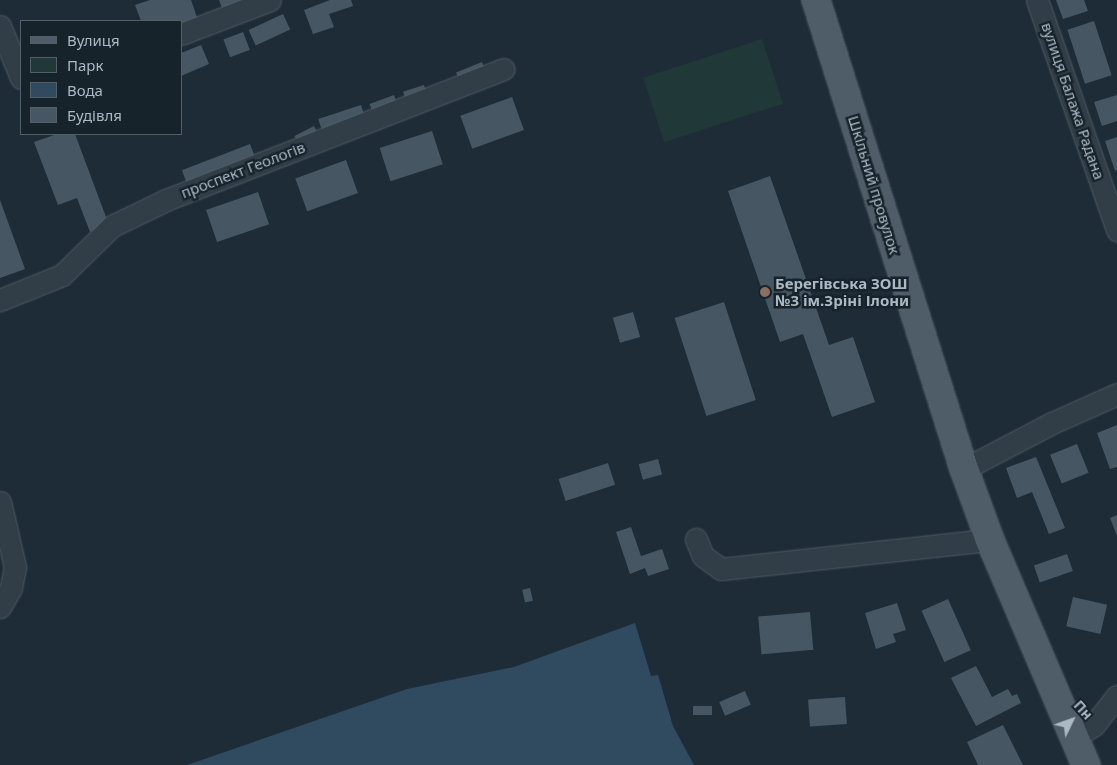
<!DOCTYPE html>
<html>
<head>
<meta charset="utf-8">
<style>
  body { margin:0 }
  #map { position:relative; width:1117px; height:765px; overflow:hidden; background:#1e2c37; font-family:"Noto Sans",sans-serif }
  div>[style] { position:absolute }
  [style*='--x'] { left:calc(var(--x)*1px); top:calc(var(--y)*1px); width:calc(var(--w)*1px); rotate:calc(var(--a)*1deg) }
  .green>* { inset:0; background:#203837; transform-origin:0 0 }
  .water>* { inset:0; background:#304b5f }
  .building>* { inset:0; background:#465763; transform-origin:0 0 }
  .roads { filter:drop-shadow(0 0 1px #4f5c65) drop-shadow(0 0 1px #4f5c65) }
  .minor>* { height:21px; margin:-10.5px; padding:0 10.5px; transform-origin:10.5px; border-radius:10.5px; background:#323e47 }
  .major>* { height:28px; margin:-14px; padding:0 14px; transform-origin:14px; border-radius:14px; background:#4f5d68 }
  .dots>* { width:14px; height:14px; translate:-50% -50%; box-sizing:border-box; border:2px solid #17232b; border-radius:50% }
  span { translate:-50% -50%; white-space:nowrap; text-align:center; line-height:1.15; -webkit-text-stroke:5px #17232b; paint-order:stroke }
  .street-label { font-size:15px; color:#abb9c4 }
  .poi-label { font-size:15px; color:#abb9c4; font-weight:700 }
  .left { translate:0 -50%; text-align:left }
  .legend { position:absolute; left:20px; top:20px; width:162px; height:115px; box-sizing:border-box; background:#17232b; border:1px solid #525f68; margin:0; padding:6px 9px; list-style:none; font-size:15px; color:#abb9c4 }
  .legend li { display:flex; align-items:center; gap:10px; height:25px }
  .legend b { width:25px; border:1px solid #525f68 }
  .north { position:absolute; left:1047px; top:695px; width:50px; height:50px; -webkit-text-stroke:4px #17232b; paint-order:stroke; rotate:48deg; font-size:14px; font-weight:700; line-height:20px; text-align:center; color:#abb9c4 }
  .north::after { content:''; display:block; margin:auto; width:18px; height:22px; background:#abb9c4; clip-path:polygon(50% 0,100% 100%,50% 72%,0 100%) }
</style>
</head>
<body>
<div id="map">
  <div class="green">
    <div style="left:762px;top:39px;width:68px;height:125px;rotate:72deg"></div>
  </div>
  <div class="water">
    <div style="clip-path:polygon(635px 623px,651px 676px,658px 675px,673px 726px,694px 765px,187px 765px,407px 689px,514px 667px)"></div>
  </div>
  <div class="building">
    <div style="clip-path:polygon(150px 0,191px 0,198px 20px,181px 26px,181px 21px,141px 21px,135px 5px)"></div>
    <div style="clip-path:polygon(219px 0,244px 0,222px 8px)"></div>
    <div style="clip-path:polygon(330px 0,351px 0,353px 6px,329px 14px,334px 27px,313px 34px,304px 10px)"></div>
    <div style="clip-path:polygon(1056px 0,1084px 0,1088px 11px,1063px 19px)"></div>
    <div style="left:283px;top:14px;width:17px;height:38px;rotate:65deg"></div>
    <div style="left:1094px;top:21px;width:57px;height:28px;rotate:72deg"></div>
    <div style="left:243px;top:32px;width:19px;height:21px;rotate:69deg"></div>
    <div style="clip-path:polygon(201px 45px,209px 64px,181px 76px,181px 53px)"></div>
    <div style="left:482px;top:62px;width:11px;height:28px;rotate:68deg"></div>
    <div style="left:424px;top:85px;width:9px;height:22px;rotate:72deg"></div>
    <div style="left:394px;top:95px;width:12px;height:26px;rotate:70deg"></div>
    <div style="clip-path:polygon(1117px 95px,1117px 121px,1102px 126px,1094px 102px)"></div>
    <div style="left:512px;top:97px;width:35px;height:55px;rotate:70deg"></div>
    <div style="left:361px;top:105px;width:16px;height:45px;rotate:72deg"></div>
    <div style="left:314px;top:126px;width:11px;height:22px;rotate:63deg"></div>
    <div style="left:432px;top:131px;width:35px;height:55px;rotate:72deg"></div>
    <div style="clip-path:polygon(57px 134px,75px 134px,109px 225px,90px 232px,77px 198px,58px 205px,34px 142px)"></div>
    <div style="clip-path:polygon(1117px 137px,1117px 170px,1115px 171px,1105px 141px)"></div>
    <div style="left:250px;top:144px;width:17px;height:73px;rotate:69deg"></div>
    <div style="left:346px;top:160px;width:35px;height:54px;rotate:70deg"></div>
    <div style="clip-path:polygon(770px 176px,829px 345px,853px 337px,875px 402px,832px 417px,803px 334px,780px 342px,728px 191px)"></div>
    <div style="left:258px;top:192px;width:34px;height:55px;rotate:71deg"></div>
    <div style="clip-path:polygon(0 200px,25px 269px,0 278px)"></div>
    <div style="left:724px;top:302px;width:103px;height:52px;rotate:72deg"></div>
    <div style="left:633px;top:312px;width:26px;height:21px;rotate:74deg"></div>
    <div style="clip-path:polygon(1117px 425px,1117px 467px,1110px 469px,1097px 433px)"></div>
    <div style="left:1077px;top:444px;width:31px;height:29px;rotate:68deg"></div>
    <div style="clip-path:polygon(1036px 457px,1065px 528px,1049px 534px,1032px 492px,1017px 498px,1006px 468px)"></div>
    <div style="left:658px;top:459px;width:16px;height:20px;rotate:75deg"></div>
    <div style="left:608px;top:463px;width:23px;height:52px;rotate:72deg"></div>
    <div style="clip-path:polygon(1117px 515px,1117px 536px,1110px 518px)"></div>
    <div style="clip-path:polygon(631px 527px,641px 556px,662px 549px,669px 569px,648px 576px,645px 568px,630px 574px,616px 532px)"></div>
    <div style="left:1067px;top:554px;width:18px;height:35px;rotate:71deg"></div>
    <div style="left:530px;top:588px;width:13px;height:8px;rotate:77deg"></div>
    <div style="left:1073px;top:597px;width:35px;height:30px;rotate:13deg"></div>
    <div style="left:948px;top:599px;width:56px;height:29px;rotate:66deg"></div>
    <div style="clip-path:polygon(897px 603px,906px 630px,893px 634px,896px 642px,876px 649px,865px 613px)"></div>
    <div style="left:810px;top:612px;width:38px;height:52px;rotate:85deg"></div>
    <div style="clip-path:polygon(976px 666px,992px 697px,1008px 689px,1012px 696px,1017px 694px,1021px 703px,976px 726px,951px 678px)"></div>
    <div style="left:745px;top:691px;width:15px;height:28px;rotate:67deg"></div>
    <div style="left:845px;top:697px;width:27px;height:37px;rotate:86deg"></div>
    <div style="left:712px;top:706px;width:9px;height:19px;rotate:90deg"></div>
    <div style="clip-path:polygon(1003px 725px,1023px 765px,978px 765px,967px 742px)"></div>
  </div>
  <div class="roads">
    <div class="minor">
      <div style="--x:1037;--y:0;--w:244;--a:70.8"></div>
      <div style="--x:0;--y:26;--w:56;--a:68"></div>
      <div style="--x:181;--y:34;--w:95;--a:-20.9"></div>
      <div style="--x:0;--y:300;--w:67;--a:-22"></div>
      <div style="--x:62;--y:275;--w:70;--a:-44.4"></div>
      <div style="--x:112;--y:226;--w:60;--a:-25.7"></div>
      <div style="--x:166;--y:200;--w:362;--a:-21.2"></div>
      <div style="--x:964;--y:469;--w:99;--a:-27.6"></div>
      <div style="--x:1052;--y:423;--w:71;--a:-24"></div>
      <div style="--x:0;--y:502;--w:67;--a:77"></div>
      <div style="--x:15;--y:567;--w:21;--a:101"></div>
      <div style="--x:11;--y:588;--w:22;--a:120"></div>
      <div style="--x:696;--y:539;--w:18;--a:68"></div>
      <div style="--x:703;--y:556;--w:22;--a:36"></div>
      <div style="--x:721;--y:569;--w:271;--a:-6.2"></div>
      <div style="--x:1074;--y:737;--w:23;--a:-31"></div>
      <div style="--x:1094;--y:725;--w:37;--a:-52"></div>
    </div>
    <div class="major">
      <div style="--x:816;--y:0;--w:492;--a:72.5"></div>
      <div style="--x:964;--y:469;--w:76;--a:69.9"></div>
      <div style="--x:990;--y:540;--w:245;--a:66.9"></div>
    </div>
  </div>
  <div class="dots">
    <div style="left:765px;top:292px;background:#8d6e63"></div>
  </div>
  <div class="street-label">
    <span style="left:1073px;top:101px;rotate:71deg">вулиця Балажа Радана</span>
    <span style="left:243px;top:170px;rotate:-21deg">проспект Геологів</span>
    <span style="left:874px;top:185px;rotate:73deg">Шкільний провулок</span>
  </div>
  <div class="poi-label">
    <span class="left" style="left:775px;top:292px">Берегівська ЗОШ<br>№3 ім.Зріні Ілони</span>
  </div>
  <ul class="legend">
  <li><b style="height:6px;background:#4f5d68"></b>Вулиця</li>
  <li><b style="height:14px;background:#203837"></b>Парк</li>
  <li><b style="height:14px;background:#304b5f"></b>Вода</li>
  <li><b style="height:14px;background:#465763"></b>Будівля</li>
  </ul>
  <div class="north">Пн</div>
</div>
</body>
</html>
